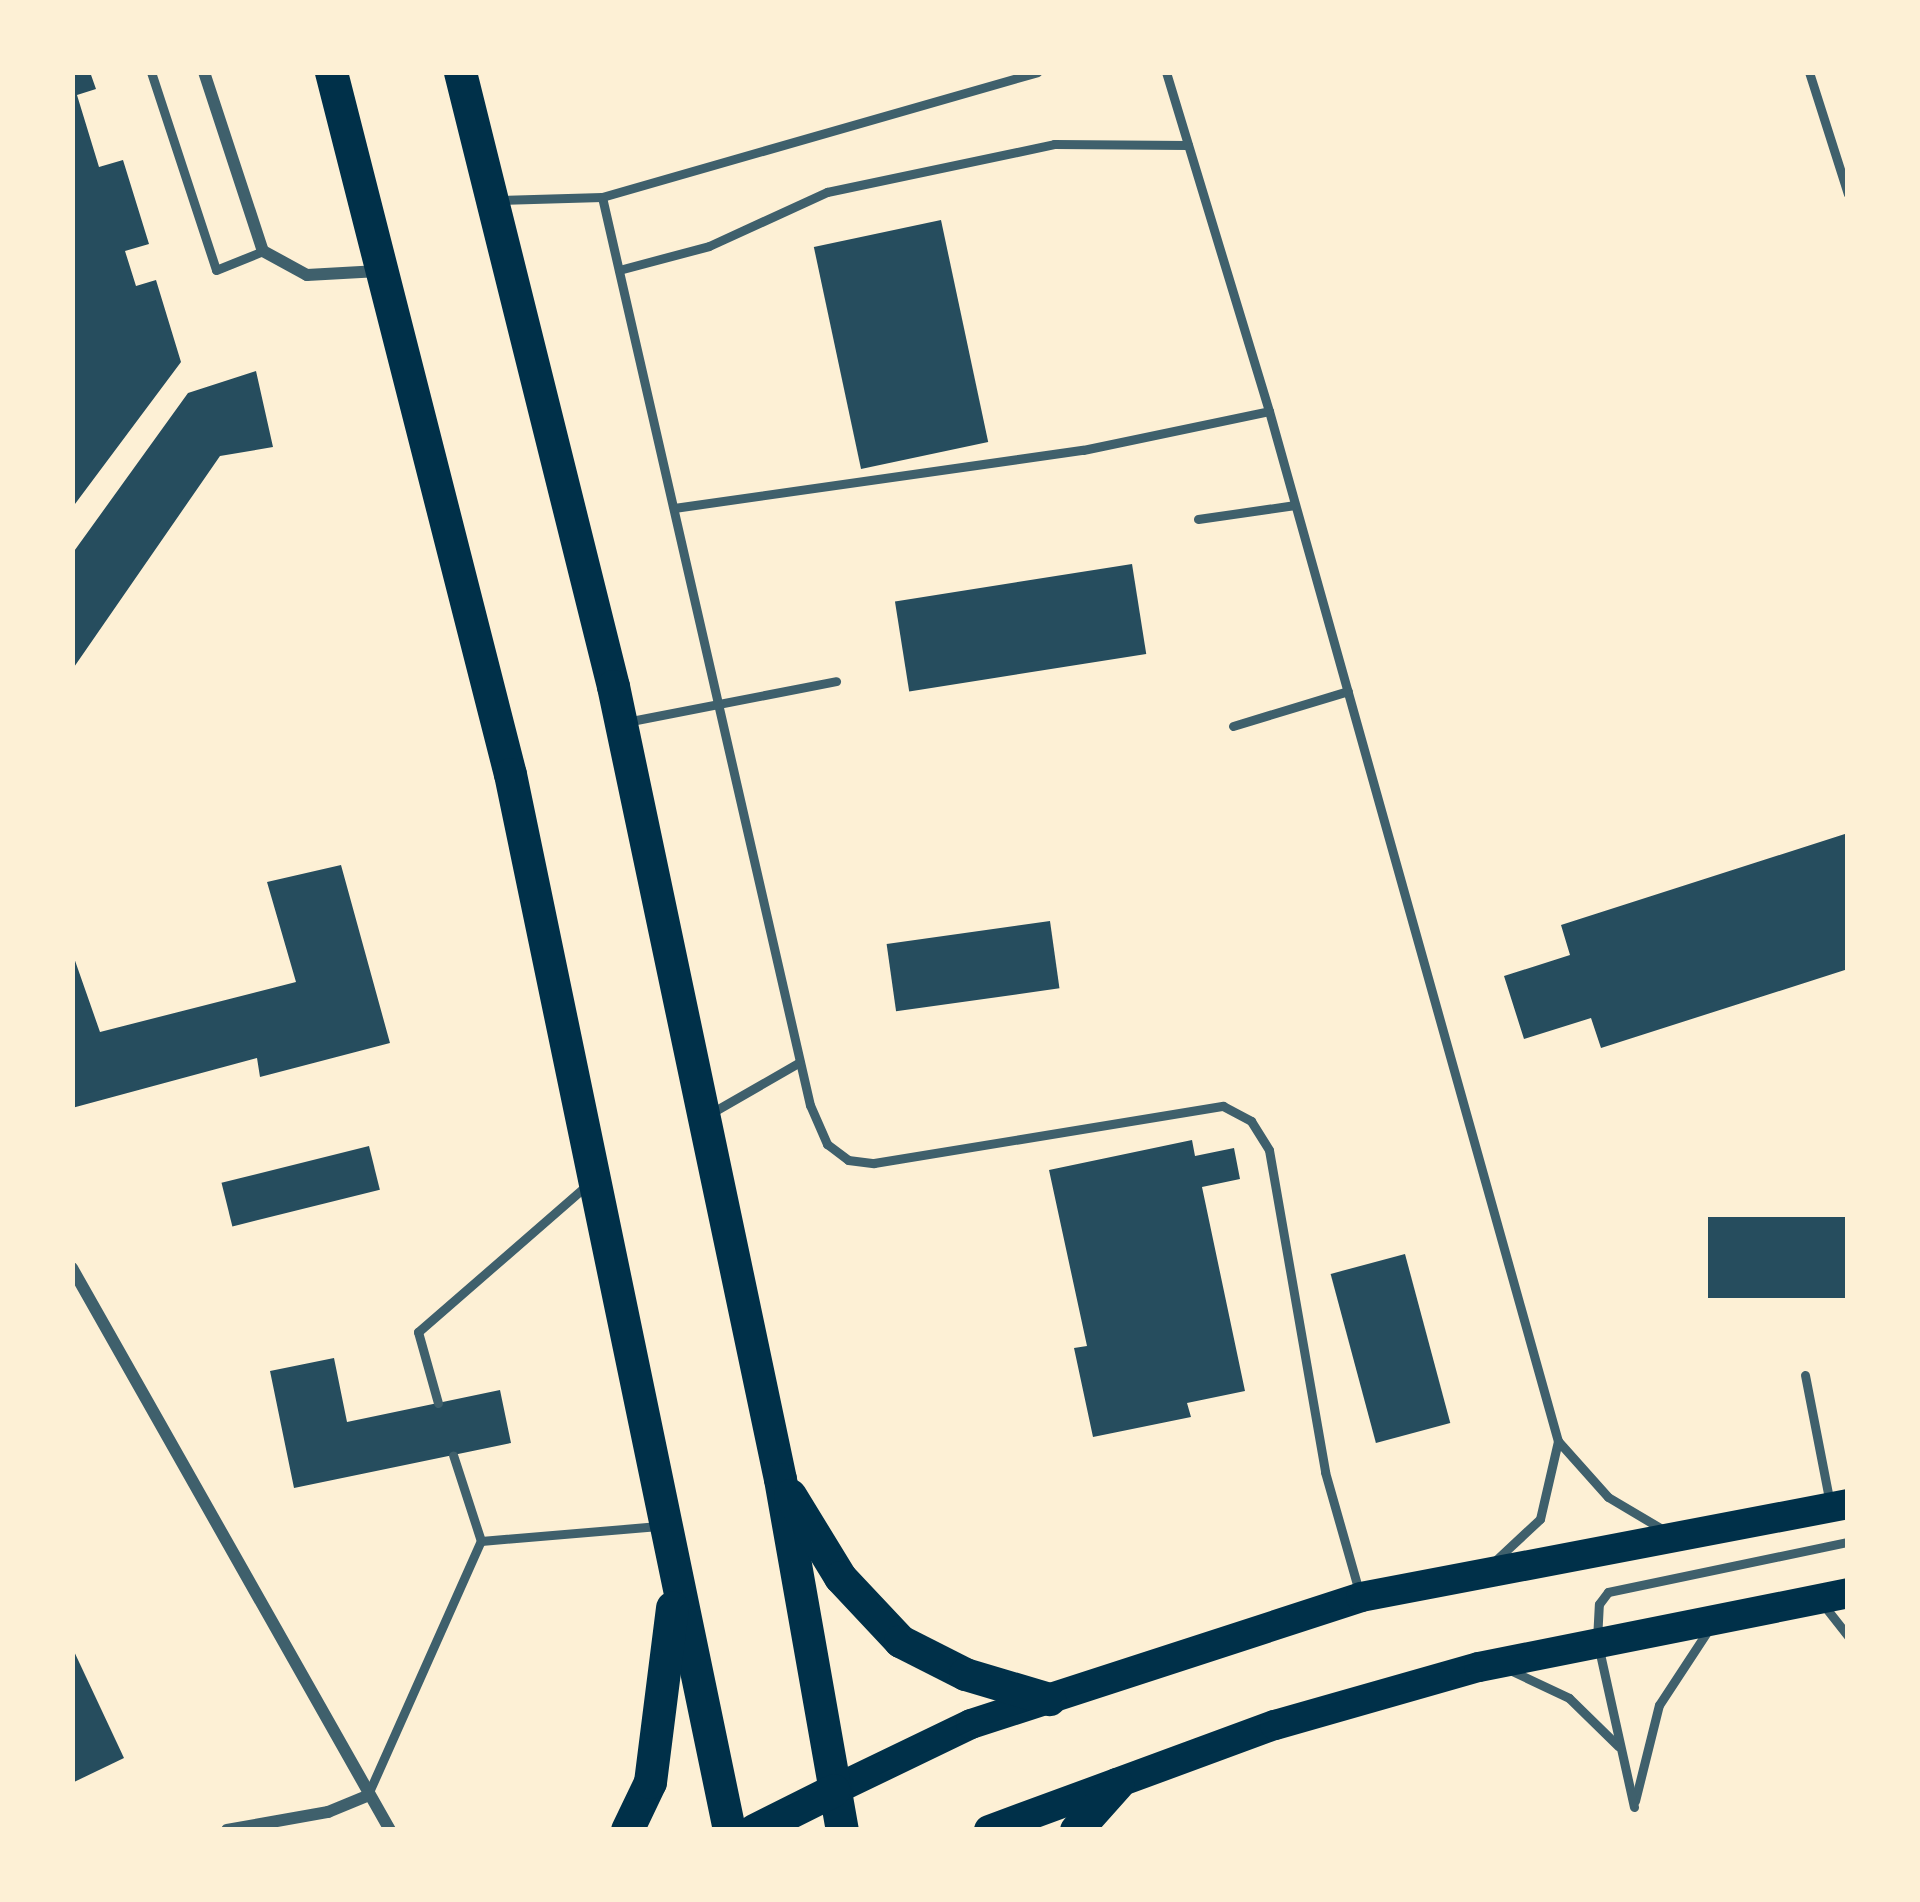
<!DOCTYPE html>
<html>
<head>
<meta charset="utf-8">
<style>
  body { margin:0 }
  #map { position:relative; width:1920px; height:1902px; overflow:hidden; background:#fdf0d5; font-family:"PT Sans",sans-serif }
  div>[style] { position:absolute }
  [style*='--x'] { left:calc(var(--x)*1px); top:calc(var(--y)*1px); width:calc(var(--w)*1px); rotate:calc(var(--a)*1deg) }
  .building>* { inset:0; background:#264d5e; transform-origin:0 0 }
  .service>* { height:9px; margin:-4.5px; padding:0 4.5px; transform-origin:4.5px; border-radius:4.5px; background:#3f606c }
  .minor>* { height:12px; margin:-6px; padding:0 6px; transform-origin:6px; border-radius:6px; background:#3f606c }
  .primary>* { height:30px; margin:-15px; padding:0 15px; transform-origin:15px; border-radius:15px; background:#003049 }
  .trunk>* { height:33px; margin:-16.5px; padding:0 16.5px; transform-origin:16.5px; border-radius:16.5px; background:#003049 }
  span { translate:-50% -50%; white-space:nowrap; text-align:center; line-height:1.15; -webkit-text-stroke:12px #fdf0d5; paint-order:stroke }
  .frame { position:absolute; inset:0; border:75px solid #fdf0d5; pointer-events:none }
</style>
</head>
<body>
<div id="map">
  <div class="building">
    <div style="clip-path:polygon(72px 72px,90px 72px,96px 89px,77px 95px,99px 167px,123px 160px,149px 244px,125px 251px,136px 286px,156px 280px,181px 362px,72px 508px)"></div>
    <div style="left:941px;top:220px;width:227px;height:130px;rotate:78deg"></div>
    <div style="clip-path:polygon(256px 371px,273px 447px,220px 456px,72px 670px,72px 554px,188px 393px)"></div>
    <div style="left:1132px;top:564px;width:91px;height:240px;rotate:81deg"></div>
    <div style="clip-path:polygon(1848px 833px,1848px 969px,1601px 1048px,1591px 1018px,1524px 1039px,1504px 976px,1570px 955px,1561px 925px)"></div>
    <div style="clip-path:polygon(341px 865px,390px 1043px,260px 1077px,257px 1058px,72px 1108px,72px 952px,100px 1032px,296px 982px,267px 882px)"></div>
    <div style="left:1050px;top:921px;width:68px;height:165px;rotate:82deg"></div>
    <div style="clip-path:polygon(1192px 1140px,1195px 1156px,1234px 1148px,1240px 1179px,1202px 1187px,1245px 1391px,1187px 1403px,1191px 1417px,1093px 1437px,1074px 1348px,1087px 1346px,1049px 1170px)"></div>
    <div style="left:369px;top:1146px;width:45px;height:152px;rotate:76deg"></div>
    <div style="left:1848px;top:1217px;width:81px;height:140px;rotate:90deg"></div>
    <div style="left:1405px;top:1254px;width:175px;height:77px;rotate:75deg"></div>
    <div style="clip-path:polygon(334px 1358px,347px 1422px,500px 1390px,511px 1443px,294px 1488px,270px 1371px)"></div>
    <div style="clip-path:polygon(72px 1647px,124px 1758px,72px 1783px)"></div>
  </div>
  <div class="service">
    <div style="--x:151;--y:72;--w:208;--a:71.8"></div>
    <div style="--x:216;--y:270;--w:51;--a:-22"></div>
    <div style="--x:1166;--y:72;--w:354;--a:73.1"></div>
    <div style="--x:1269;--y:411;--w:1070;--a:74.33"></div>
    <div style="--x:1558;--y:1441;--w:80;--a:103"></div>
    <div style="--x:1540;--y:1519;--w:62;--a:137"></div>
    <div style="--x:1809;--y:72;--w:128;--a:72.3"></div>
    <div style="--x:602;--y:197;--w:932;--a:77.1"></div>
    <div style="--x:810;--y:1105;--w:43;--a:66.4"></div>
    <div style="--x:827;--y:1144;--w:26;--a:37"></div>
    <div style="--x:848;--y:1160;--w:26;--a:7"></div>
    <div style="--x:874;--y:1163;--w:354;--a:-9.3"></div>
    <div style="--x:1223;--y:1106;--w:32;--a:28"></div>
    <div style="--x:1251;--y:1121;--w:34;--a:58"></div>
    <div style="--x:1269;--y:1150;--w:327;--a:80.1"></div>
    <div style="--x:1325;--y:1472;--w:124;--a:74.1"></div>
    <div style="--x:502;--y:200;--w:100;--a:-1.7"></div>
    <div style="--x:602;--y:197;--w:453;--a:-16"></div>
    <div style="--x:619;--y:270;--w:93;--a:-14.9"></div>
    <div style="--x:709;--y:246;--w:130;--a:-24.6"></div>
    <div style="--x:827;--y:192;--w:232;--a:-11.9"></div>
    <div style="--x:1054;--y:144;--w:134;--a:0.4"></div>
    <div style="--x:674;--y:508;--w:413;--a:-8.1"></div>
    <div style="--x:1083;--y:450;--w:190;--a:-11.8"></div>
    <div style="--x:1198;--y:519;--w:98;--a:-8.2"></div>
    <div style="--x:626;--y:722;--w:214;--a:-11"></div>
    <div style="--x:1233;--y:726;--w:120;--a:-16.9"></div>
    <div style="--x:713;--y:1112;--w:100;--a:-29.9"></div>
    <div style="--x:1805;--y:1375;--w:126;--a:79"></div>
    <div style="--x:438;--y:1403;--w:74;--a:-105.7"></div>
    <div style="--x:418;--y:1332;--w:223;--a:-41"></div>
    <div style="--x:1558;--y:1441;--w:75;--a:48.2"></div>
    <div style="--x:1608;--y:1497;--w:63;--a:30.7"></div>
    <div style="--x:481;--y:1541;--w:181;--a:-4.8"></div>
    <div style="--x:1822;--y:1603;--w:42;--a:51.8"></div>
    <div style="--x:1512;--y:1671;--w:63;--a:25.3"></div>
    <div style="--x:1569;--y:1698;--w:69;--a:44.4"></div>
    <div style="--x:369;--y:1792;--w:275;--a:-66"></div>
    <div style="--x:481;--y:1541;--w:90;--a:-108"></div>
    <div style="--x:1635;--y:1801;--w:99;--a:-76"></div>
    <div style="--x:1659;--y:1705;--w:87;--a:-56.7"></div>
    <div style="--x:1634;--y:1807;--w:171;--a:-102.5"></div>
    <div style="--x:1597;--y:1640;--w:36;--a:-87"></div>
    <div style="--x:1599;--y:1604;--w:15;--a:-53"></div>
    <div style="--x:1608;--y:1592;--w:245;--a:-11.8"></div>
  </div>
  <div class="minor">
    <div style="--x:204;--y:72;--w:188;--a:71.8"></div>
    <div style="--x:263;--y:251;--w:50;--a:28.6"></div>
    <div style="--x:307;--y:275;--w:72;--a:-3.2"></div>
    <div style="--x:72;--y:1268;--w:646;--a:60.5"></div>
    <div style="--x:227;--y:1830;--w:103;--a:-10.1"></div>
    <div style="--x:328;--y:1812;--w:42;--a:-22.3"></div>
  </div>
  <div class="primary">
    <div style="--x:834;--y:1790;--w:152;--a:-25.7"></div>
    <div style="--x:971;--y:1724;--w:410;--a:-18"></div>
    <div style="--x:1361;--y:1597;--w:496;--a:-10.8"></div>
    <div style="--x:989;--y:1830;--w:305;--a:-20.2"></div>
    <div style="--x:1275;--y:1725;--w:212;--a:-15.9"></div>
    <div style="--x:1479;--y:1667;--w:376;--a:-11.3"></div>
  </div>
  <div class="trunk">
    <div style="--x:331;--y:72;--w:724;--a:75.7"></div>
    <div style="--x:510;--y:774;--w:1078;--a:78.28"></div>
    <div style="--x:460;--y:72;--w:633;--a:76.01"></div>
    <div style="--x:613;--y:686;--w:810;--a:78.11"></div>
    <div style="--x:780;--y:1479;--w:356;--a:80"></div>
    <div style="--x:790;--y:1495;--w:96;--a:58.6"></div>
    <div style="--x:840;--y:1577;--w:88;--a:46.8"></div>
    <div style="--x:900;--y:1641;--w:73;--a:26.9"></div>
    <div style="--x:965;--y:1674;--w:88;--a:16.6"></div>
    <div style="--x:627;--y:1830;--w:53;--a:-64.4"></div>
    <div style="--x:650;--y:1782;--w:176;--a:-82.8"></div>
    <div style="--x:754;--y:1830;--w:89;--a:-26.6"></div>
    <div style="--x:1076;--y:1830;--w:62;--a:-48.3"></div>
  </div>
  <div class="frame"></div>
</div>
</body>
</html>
